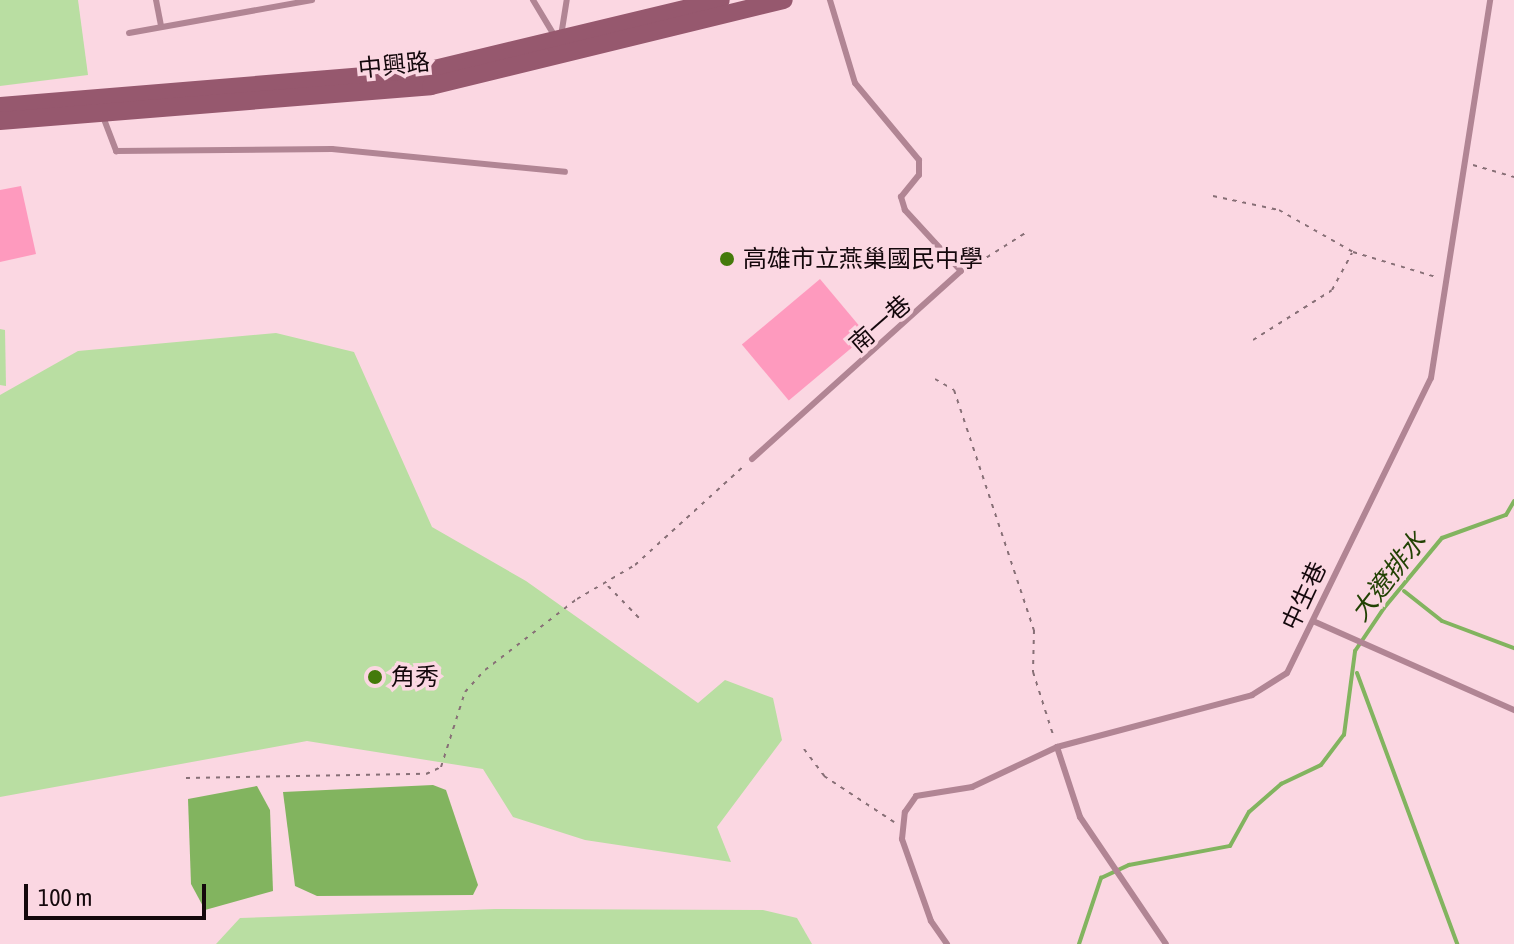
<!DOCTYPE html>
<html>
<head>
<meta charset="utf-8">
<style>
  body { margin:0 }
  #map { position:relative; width:1514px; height:944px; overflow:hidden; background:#fbd7e2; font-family:"Asap Condensed","Noto Sans TC",sans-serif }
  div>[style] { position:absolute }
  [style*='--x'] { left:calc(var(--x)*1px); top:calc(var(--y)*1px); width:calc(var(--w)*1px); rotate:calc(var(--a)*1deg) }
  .green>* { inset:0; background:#b9dea2 }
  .water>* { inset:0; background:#82b45f }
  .stream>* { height:4px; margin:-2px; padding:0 2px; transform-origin:2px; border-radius:2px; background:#82b45f }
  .building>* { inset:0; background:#fe9abe; transform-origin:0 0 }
  .path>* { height:2px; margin-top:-1px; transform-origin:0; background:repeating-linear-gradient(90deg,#876f76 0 4px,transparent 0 10px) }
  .lane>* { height:6px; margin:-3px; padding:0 3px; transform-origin:3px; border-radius:3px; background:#b18594 }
  .secondary>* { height:18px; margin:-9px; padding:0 9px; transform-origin:9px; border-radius:9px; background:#96586e }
  .dots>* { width:22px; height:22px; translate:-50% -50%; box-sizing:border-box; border:4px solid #fbd7e2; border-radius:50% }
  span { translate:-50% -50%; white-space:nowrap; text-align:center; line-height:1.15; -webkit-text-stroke:7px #fbd7e2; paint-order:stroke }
  .street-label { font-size:24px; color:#14080c }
  .poi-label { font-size:24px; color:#14080c }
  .left { translate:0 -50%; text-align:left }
  .water-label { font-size:26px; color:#224204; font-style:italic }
  .scale { position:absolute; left:24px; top:884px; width:182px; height:36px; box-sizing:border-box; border:4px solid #14080c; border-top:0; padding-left:10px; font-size:24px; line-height:28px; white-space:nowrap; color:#14080c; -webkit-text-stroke:6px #fbd7e2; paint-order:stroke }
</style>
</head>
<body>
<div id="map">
  <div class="green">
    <div style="clip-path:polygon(0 0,78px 0,88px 75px,0 86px)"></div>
    <div style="clip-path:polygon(0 329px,5px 330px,6px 386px,0 385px)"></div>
    <div style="clip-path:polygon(276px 333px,354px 352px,432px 527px,526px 581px,698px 703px,725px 680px,773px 698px,782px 740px,717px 827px,731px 862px,585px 840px,513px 817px,483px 769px,307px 741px,0 797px,0 395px,78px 351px)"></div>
    <div style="clip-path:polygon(495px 909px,763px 910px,797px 918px,812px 944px,216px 944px,240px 918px)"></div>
  </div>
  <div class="water">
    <div style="clip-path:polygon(433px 785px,446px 790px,478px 885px,473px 895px,317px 896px,295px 886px,283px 792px)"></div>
    <div style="clip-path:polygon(257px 786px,270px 810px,273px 891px,205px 910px,191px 884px,188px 799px)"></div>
  </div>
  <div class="stream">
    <div style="--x:1404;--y:591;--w:48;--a:38.3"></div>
    <div style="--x:1442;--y:621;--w:77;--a:20.6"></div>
    <div style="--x:1357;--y:673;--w:289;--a:69.7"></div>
    <div style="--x:1079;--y:944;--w:70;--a:-71.6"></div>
    <div style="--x:1101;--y:878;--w:31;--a:-25"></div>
    <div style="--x:1129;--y:865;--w:103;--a:-10.7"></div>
    <div style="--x:1230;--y:846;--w:39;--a:-61"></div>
    <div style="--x:1249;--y:812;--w:43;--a:-41.2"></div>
    <div style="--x:1281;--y:784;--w:44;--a:-25.4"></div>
    <div style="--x:1321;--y:765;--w:38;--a:-53"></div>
    <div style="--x:1344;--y:735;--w:85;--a:-82.5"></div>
    <div style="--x:1355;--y:651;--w:52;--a:-56"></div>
    <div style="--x:1384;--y:608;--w:91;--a:-50.4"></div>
    <div style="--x:1442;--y:538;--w:68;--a:-19.8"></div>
    <div style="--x:1506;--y:515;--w:16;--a:-60"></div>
  </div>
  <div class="building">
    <div style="clip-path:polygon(21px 186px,36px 254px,0 262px,0 190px)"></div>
    <div style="left:820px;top:279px;width:73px;height:102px;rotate:50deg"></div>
  </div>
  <div class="path">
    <div style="--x:1473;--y:165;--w:43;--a:16.3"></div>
    <div style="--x:1213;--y:196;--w:67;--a:12"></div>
    <div style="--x:1279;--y:210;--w:85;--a:29.6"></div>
    <div style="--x:1353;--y:252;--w:87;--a:16.8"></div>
    <div style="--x:970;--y:268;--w:67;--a:-32.3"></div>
    <div style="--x:1253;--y:340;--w:93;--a:-32.3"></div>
    <div style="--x:1332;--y:290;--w:42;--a:-61.6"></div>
    <div style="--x:935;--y:379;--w:22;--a:30"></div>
    <div style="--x:954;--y:390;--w:253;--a:71.6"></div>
    <div style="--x:1034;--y:630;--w:42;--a:91.4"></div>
    <div style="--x:1033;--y:672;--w:69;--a:72.3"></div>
    <div style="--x:608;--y:586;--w:45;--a:45.9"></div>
    <div style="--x:804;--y:749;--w:34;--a:53"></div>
    <div style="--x:824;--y:776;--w:84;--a:33.3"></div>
    <div style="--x:186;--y:778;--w:240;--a:-1"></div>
    <div style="--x:426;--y:774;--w:17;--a:-25"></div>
    <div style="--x:441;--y:767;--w:79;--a:-72.3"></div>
    <div style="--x:465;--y:692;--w:30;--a:-48"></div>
    <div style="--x:485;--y:670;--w:116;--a:-37.7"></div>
    <div style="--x:577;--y:599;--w:67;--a:-30.4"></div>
    <div style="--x:635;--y:565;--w:149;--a:-42.3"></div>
  </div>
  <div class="lane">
    <div style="--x:156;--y:0;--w:26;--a:79"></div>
    <div style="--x:533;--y:0;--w:41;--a:59"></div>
    <div style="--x:129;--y:33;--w:186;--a:-10.2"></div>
    <div style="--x:561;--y:36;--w:36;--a:-81"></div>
    <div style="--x:102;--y:114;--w:40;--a:69"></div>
    <div style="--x:116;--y:151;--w:216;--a:-0.5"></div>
    <div style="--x:332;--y:149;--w:234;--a:5.6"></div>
    <div style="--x:752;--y:459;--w:281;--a:-42"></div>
    <div style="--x:961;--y:271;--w:83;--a:-132.6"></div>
    <div style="--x:905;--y:210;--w:14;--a:-107"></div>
    <div style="--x:901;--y:197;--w:28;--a:-51"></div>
    <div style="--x:919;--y:175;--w:15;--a:-90"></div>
    <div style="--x:919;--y:160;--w:100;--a:-129.7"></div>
    <div style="--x:855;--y:83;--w:87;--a:-106.8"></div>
    <div style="--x:1313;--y:621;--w:220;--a:23.9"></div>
    <div style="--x:1057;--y:747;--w:74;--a:71.8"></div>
    <div style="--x:1080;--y:817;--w:153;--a:55.9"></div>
    <div style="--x:947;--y:944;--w:28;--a:-125"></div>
    <div style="--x:931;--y:921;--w:87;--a:-109.5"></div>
    <div style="--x:902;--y:839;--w:27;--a:-84"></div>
    <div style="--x:905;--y:812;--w:19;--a:-55"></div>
    <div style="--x:916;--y:796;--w:57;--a:-9.1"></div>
    <div style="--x:972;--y:787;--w:94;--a:-25.2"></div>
    <div style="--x:1057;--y:747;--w:202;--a:-14.9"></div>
    <div style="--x:1252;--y:695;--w:41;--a:-32.2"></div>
    <div style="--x:1287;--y:673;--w:328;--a:-64"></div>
    <div style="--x:1431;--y:378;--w:383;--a:-81.1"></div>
  </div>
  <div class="secondary">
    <div style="--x:0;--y:106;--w:427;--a:-4.7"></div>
    <div style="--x:426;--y:71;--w:303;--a:-13.5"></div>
    <div style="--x:0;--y:121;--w:432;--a:-4.6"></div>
    <div style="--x:431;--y:86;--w:363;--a:-13.7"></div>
  </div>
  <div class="dots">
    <div style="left:727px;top:259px;background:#447a0b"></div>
    <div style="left:375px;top:677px;background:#447a0b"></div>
  </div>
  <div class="street-label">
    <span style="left:394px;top:65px;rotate:-6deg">中興路</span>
    <span style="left:880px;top:324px;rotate:-41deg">南一巷</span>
    <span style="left:1304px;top:596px;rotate:-65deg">中生巷</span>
  </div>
  <div class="poi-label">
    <span class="left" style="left:743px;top:259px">高雄市立燕巢國民中學</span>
    <span class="left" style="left:391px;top:677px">角秀</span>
  </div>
  <div class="water-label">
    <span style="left:1389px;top:577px;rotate:-52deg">大遼排水</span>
  </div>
  <div class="scale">100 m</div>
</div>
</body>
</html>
